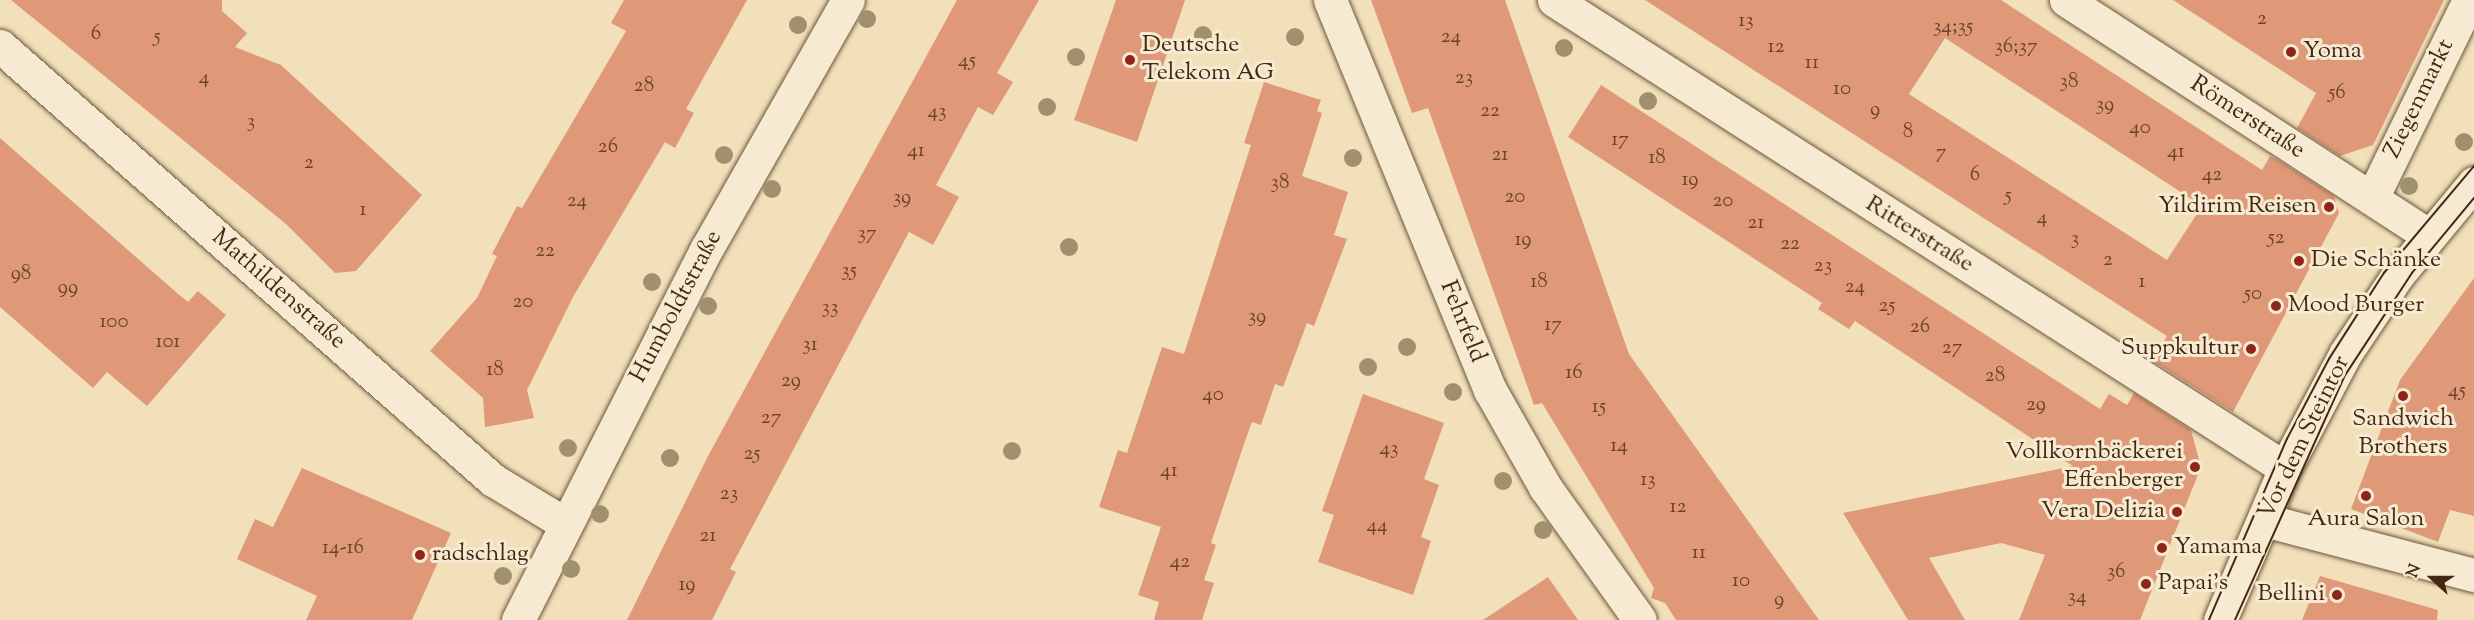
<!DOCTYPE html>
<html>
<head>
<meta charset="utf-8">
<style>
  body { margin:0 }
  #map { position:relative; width:2474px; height:620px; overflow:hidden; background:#f1e0ba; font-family:"Sorts Mill Goudy",serif }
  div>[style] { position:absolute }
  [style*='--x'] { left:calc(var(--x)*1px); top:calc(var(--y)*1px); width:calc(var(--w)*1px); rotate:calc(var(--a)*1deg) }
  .building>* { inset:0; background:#df9979 }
  .roads { filter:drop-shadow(0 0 2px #6f563a) drop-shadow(0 0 2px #6f563a) }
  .pedestrian>* { height:33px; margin:-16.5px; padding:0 16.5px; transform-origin:16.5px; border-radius:16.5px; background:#f6ebd2 }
  .minor>* { height:33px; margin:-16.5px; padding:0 16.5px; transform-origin:16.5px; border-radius:16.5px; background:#f6ebd2 }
  .tertiary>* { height:33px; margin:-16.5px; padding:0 16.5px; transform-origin:16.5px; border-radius:16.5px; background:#f6ebd2 }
  .tram>* { height:1.5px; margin:-0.75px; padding:0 0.75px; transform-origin:0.75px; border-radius:0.75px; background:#442810 }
  .trees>* { width:18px; height:18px; margin:-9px; border-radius:50%; background:#a1906e }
  .dots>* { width:16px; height:16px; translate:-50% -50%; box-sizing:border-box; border:3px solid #f6ebd2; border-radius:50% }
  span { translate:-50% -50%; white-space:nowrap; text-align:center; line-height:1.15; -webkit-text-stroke:6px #f6ebd2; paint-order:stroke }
  .number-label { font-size:21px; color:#6b442a }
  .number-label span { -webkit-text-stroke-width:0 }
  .poi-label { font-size:24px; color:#442810 }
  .left { translate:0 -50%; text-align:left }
  .right { translate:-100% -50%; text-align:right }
  .street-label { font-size:24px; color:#442810 }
  .north { position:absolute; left:2402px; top:548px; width:60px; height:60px; -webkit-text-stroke:4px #f6ebd2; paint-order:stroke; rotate:291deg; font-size:16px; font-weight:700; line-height:24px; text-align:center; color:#442810 }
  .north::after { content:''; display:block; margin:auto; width:21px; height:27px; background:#442810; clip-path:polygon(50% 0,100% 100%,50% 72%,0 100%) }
</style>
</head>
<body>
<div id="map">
  <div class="building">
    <div style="clip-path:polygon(11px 0,222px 0,222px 11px,247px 33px,235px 47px,281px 65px,422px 195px,356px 271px,335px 273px,286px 224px)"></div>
    <div style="clip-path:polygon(624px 0,747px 0,686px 109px,694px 113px,675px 148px,665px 142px,573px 297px,527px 390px,534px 418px,485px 427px,483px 398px,430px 351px,477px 298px,497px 256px,492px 254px,517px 206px,522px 208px,626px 31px,611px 23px)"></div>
    <div style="clip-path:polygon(957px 0,1039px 0,997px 73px,1013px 82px,993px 115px,978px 107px,936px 185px,959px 197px,933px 245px,909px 232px,730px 569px,736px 572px,712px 620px,627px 620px,708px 456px)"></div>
    <div style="clip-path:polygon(1116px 0,1185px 0,1137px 142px,1074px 120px)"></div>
    <div style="clip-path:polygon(1371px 0,1505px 0,1629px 354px,1819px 620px,1676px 620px,1665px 603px,1651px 598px,1654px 588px,1542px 403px,1534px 405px,1428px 108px,1412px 113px)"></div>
    <div style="clip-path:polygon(evenodd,1645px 0,2001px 0,2262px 170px,2270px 156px,2278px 160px,2334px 196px,2339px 213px,2233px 412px,2153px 361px,2167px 336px,1645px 0,1945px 38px,2202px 206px,2167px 260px,1909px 94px,1945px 38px)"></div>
    <div style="clip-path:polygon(2173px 0,2444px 0,2373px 145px,2340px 156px,2297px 128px,2316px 93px)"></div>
    <div style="clip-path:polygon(1264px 82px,1321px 100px,1317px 111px,1322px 113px,1302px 176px,1348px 192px,1334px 235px,1347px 239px,1314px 326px,1307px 323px,1283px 387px,1275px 384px,1261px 425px,1252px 422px,1245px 441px,1211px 543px,1216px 545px,1204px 580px,1214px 583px,1202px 620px,1154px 620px,1159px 602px,1138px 595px,1161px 527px,1099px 507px,1118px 450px,1127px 453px,1162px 347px,1184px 354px,1251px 145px,1244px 143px)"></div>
    <div style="clip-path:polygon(1601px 85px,2100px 409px,2109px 394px,2127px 405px,2134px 393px,2191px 430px,2201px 467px,2140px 620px,2019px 620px,2045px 555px,2001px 543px,1929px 558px,1965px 620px,1908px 620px,1843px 513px,2073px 466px,1855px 321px,1849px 329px,1818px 309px,1822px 303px,1568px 137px)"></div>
    <div style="clip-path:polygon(0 138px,177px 293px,188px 302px,198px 291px,226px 315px,147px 406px,107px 372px,93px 388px,0 307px)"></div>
    <div style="clip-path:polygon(2474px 278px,2474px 516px,2450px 510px,2438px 542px,2351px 509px,2400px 380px)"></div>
    <div style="clip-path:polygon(1363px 394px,1444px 423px,1424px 479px,1439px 485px,1421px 537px,1431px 541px,1413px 595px,1318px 562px,1334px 515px,1322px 511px)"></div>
    <div style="clip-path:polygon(302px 468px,451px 533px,412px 620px,306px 620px,317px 596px,237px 559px,255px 519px,273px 527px)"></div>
    <div style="clip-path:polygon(2320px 576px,2438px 610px,2437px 620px,2302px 620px)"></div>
    <div style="clip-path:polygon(1548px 577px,1578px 620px,1483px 620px)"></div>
  </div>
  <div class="roads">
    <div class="pedestrian">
      <div style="--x:2372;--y:198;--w:220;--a:-63.9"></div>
    </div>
    <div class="minor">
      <div style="--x:1330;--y:0;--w:422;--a:67.7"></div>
      <div style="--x:1490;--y:390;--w:112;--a:60.4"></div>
      <div style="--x:1545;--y:487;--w:163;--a:54.5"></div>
      <div style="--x:1554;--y:0;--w:868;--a:32.63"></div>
      <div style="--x:2066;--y:0;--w:433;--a:33"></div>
      <div style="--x:0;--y:46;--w:657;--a:41.36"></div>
      <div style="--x:493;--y:480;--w:83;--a:31.2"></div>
      <div style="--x:2264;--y:520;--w:217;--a:14.7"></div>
      <div style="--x:518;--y:620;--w:417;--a:-63.1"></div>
      <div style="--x:707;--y:248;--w:285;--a:-60.4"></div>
    </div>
    <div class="tertiary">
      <div style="--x:2220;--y:620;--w:165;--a:-66.8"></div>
      <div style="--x:2285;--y:468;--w:129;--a:-62.2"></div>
      <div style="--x:2345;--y:354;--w:94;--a:-56.3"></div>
      <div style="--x:2397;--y:276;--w:121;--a:-50.4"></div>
    </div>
  </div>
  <div class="tram">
    <div style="--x:2209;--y:620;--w:197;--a:-66.7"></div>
    <div style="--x:2287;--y:439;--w:90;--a:-62.3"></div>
    <div style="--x:2329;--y:359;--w:102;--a:-57.4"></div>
    <div style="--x:2384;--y:273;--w:140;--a:-49.9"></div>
    <div style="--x:2235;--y:620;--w:266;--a:-65.8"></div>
    <div style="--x:2344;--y:377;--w:124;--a:-56.8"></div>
    <div style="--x:2412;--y:273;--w:97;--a:-50.4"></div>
  </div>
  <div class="trees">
    <div style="left:867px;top:19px"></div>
    <div style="left:798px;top:25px"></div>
    <div style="left:1203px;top:35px"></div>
    <div style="left:1295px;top:37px"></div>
    <div style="left:1564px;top:48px"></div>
    <div style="left:1076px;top:57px"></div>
    <div style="left:1648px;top:101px"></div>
    <div style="left:1047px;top:107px"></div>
    <div style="left:2464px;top:142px"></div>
    <div style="left:724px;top:155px"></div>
    <div style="left:1353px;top:158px"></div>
    <div style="left:2409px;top:186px"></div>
    <div style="left:772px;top:189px"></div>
    <div style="left:1069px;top:247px"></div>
    <div style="left:652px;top:282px"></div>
    <div style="left:708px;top:306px"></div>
    <div style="left:1407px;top:347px"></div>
    <div style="left:1368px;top:367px"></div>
    <div style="left:1453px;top:392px"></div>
    <div style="left:568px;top:448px"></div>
    <div style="left:1012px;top:451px"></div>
    <div style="left:670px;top:458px"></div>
    <div style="left:1503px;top:481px"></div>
    <div style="left:600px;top:514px"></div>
    <div style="left:1543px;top:530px"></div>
    <div style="left:571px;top:569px"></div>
    <div style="left:503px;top:576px"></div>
  </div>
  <div class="dots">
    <div style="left:2291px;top:52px;background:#8f2418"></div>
    <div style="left:1130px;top:60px;background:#8f2418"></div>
    <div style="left:2329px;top:207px;background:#8f2418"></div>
    <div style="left:2299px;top:261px;background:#8f2418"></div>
    <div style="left:2276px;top:306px;background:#8f2418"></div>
    <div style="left:2251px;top:349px;background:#8f2418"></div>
    <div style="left:2403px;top:396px;background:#8f2418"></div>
    <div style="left:2195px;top:467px;background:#8f2418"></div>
    <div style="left:2366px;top:496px;background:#8f2418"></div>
    <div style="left:2177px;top:512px;background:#8f2418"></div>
    <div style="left:2162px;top:548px;background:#8f2418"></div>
    <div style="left:420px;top:555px;background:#8f2418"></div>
    <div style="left:2146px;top:584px;background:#8f2418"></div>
    <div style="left:2337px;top:595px;background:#8f2418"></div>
  </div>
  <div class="number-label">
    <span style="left:2262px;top:19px">2</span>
    <span style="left:1746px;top:21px">13</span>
    <span style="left:1953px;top:27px">34;35</span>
    <span style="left:96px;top:34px">6</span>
    <span style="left:157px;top:37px">5</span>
    <span style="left:1451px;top:37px">24</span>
    <span style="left:1776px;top:47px">12</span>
    <span style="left:2016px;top:47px">36;37</span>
    <span style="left:967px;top:61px">45</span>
    <span style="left:1812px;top:63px">11</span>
    <span style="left:204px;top:78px">4</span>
    <span style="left:1464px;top:78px">23</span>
    <span style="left:2069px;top:82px">38</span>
    <span style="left:644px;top:86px">28</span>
    <span style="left:1842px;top:89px">10</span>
    <span style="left:2337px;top:93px">56</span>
    <span style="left:2105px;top:105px">39</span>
    <span style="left:1875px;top:110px">9</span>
    <span style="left:1490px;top:111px">22</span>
    <span style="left:937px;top:112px">43</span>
    <span style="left:251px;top:122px">3</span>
    <span style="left:2140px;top:128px">40</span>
    <span style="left:1908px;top:132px">8</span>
    <span style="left:1620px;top:140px">17</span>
    <span style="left:608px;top:147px">26</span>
    <span style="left:916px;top:151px">41</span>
    <span style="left:2176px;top:152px">41</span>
    <span style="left:1941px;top:153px">7</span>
    <span style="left:1500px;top:155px">21</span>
    <span style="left:1657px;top:158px">18</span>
    <span style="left:309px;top:163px">2</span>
    <span style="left:1975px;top:175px">6</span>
    <span style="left:2212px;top:175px">42</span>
    <span style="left:1690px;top:180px">19</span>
    <span style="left:1280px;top:183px">38</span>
    <span style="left:2008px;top:196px">5</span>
    <span style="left:1515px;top:197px">20</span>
    <span style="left:902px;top:198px">39</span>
    <span style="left:577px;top:201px">24</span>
    <span style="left:1723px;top:201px">20</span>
    <span style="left:363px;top:210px">1</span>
    <span style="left:2042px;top:218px">4</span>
    <span style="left:1756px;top:223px">21</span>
    <span style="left:867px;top:234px">37</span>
    <span style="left:2276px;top:238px">52</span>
    <span style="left:2075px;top:239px">3</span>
    <span style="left:1523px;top:240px">19</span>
    <span style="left:1790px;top:244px">22</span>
    <span style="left:545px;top:251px">22</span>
    <span style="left:2108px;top:260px">2</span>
    <span style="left:1823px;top:266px">23</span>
    <span style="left:849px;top:271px">35</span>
    <span style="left:21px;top:274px">98</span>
    <span style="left:1539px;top:282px">18</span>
    <span style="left:2142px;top:282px">1</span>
    <span style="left:1855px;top:287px">24</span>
    <span style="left:68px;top:288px">99</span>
    <span style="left:2253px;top:294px">50</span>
    <span style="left:523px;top:302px">20</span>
    <span style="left:1887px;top:306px">25</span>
    <span style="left:830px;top:308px">33</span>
    <span style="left:1257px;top:317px">39</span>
    <span style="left:114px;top:322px">100</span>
    <span style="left:1553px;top:325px">17</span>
    <span style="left:1920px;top:327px">26</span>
    <span style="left:168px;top:342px">101</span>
    <span style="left:810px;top:345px">31</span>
    <span style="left:1952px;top:348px">27</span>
    <span style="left:495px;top:370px">18</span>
    <span style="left:1574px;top:373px">16</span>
    <span style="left:1995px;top:376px">28</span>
    <span style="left:791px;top:381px">29</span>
    <span style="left:2457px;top:391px">45</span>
    <span style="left:1213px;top:395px">40</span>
    <span style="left:2036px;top:405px">29</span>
    <span style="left:1599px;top:407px">15</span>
    <span style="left:771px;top:418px">27</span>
    <span style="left:1619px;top:446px">14</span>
    <span style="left:1389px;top:449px">43</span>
    <span style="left:752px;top:454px">25</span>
    <span style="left:1169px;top:471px">41</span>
    <span style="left:1648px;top:480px">13</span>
    <span style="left:729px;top:494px">23</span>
    <span style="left:1678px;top:507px">12</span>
    <span style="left:1377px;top:526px">44</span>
    <span style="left:708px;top:536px">21</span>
    <span style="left:343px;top:548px">14-16</span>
    <span style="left:1699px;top:553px">11</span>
    <span style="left:1180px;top:562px">42</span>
    <span style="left:2116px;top:572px">36</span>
    <span style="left:1741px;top:581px">10</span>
    <span style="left:687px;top:585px">19</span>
    <span style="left:2077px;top:597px">34</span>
    <span style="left:1779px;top:600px">9</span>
  </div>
  <div class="poi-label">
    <span class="left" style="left:1142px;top:60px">Deutsche<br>Telekom AG</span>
    <span class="left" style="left:2303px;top:52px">Yoma</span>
    <span class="right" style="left:2317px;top:207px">Yildirim Reisen</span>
    <span class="left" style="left:2311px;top:261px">Die Schänke</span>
    <span class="left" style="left:2288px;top:306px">Mood Burger</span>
    <span class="right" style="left:2239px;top:349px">Suppkultur</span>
    <span style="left:2403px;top:434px">Sandwich<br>Brothers</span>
    <span class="right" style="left:2183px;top:467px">Vollkornbäckerei<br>Effenberger</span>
    <span class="right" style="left:2165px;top:512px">Vera Delizia</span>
    <span style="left:2366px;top:520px">Aura Salon</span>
    <span class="left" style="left:2174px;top:548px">Yamama</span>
    <span class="left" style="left:432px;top:555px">radschlag</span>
    <span class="left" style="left:2158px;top:584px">Papai's</span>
    <span class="right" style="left:2325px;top:595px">Bellini</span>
  </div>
  <div class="street-label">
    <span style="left:2420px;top:99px;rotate:-64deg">Ziegenmarkt</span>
    <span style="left:2247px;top:118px;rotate:33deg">Römerstraße</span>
    <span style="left:1919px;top:235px;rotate:32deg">Ritterstraße</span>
    <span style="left:278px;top:290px;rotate:41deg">Mathildenstraße</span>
    <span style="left:677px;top:307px;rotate:-62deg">Humboldtstraße</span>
    <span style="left:1462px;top:322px;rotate:68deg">Fehrfeld</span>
    <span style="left:2305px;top:438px;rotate:-64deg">Vor dem Steintor</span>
  </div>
  <div class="north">N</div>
</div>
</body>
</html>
